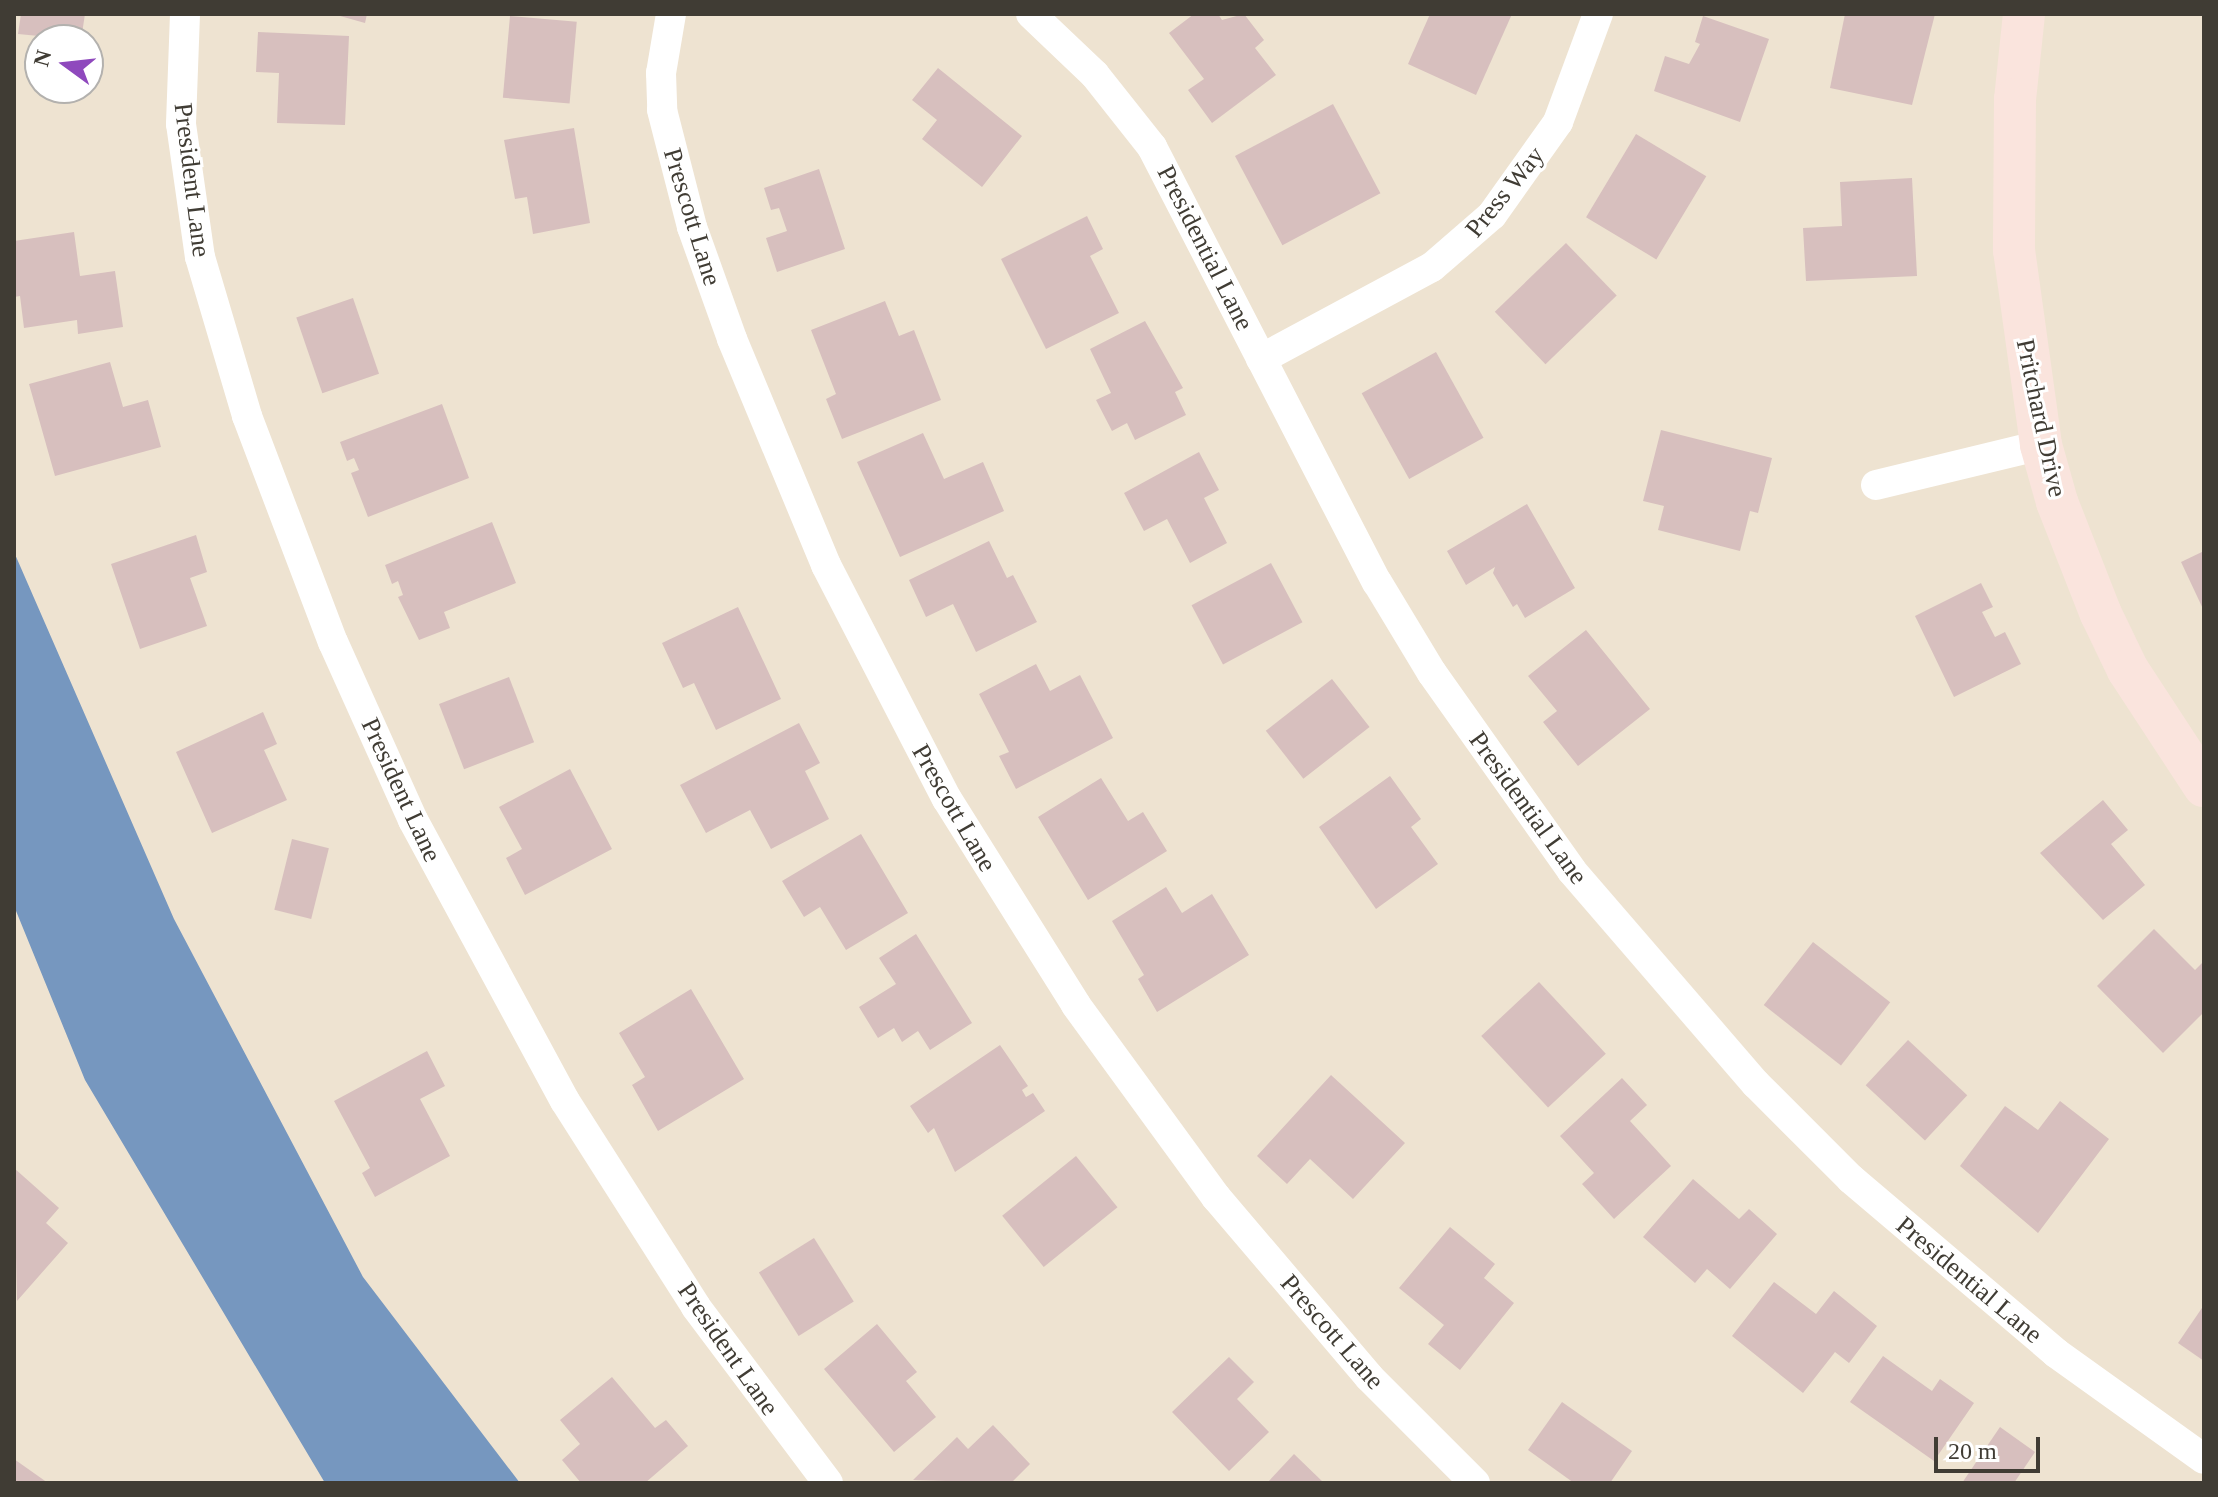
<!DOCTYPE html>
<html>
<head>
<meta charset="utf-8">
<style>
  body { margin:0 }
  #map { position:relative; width:2218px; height:1497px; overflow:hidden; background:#eee3d1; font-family:Georgia,serif }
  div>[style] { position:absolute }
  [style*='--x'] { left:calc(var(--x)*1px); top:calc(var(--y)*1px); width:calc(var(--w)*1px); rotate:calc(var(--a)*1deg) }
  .water>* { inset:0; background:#7697bf }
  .building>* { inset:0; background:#d7bfbe; transform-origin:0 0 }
  .street>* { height:30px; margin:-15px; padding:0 15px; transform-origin:15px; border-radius:15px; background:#fff }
  .secondary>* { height:42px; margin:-21px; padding:0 21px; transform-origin:21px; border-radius:21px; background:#fae4dd }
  span { translate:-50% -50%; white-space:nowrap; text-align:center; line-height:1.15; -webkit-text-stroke:6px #fff; paint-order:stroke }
  .street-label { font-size:26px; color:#403c34 }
  .frame { position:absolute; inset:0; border:16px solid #403c34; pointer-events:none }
  .north { position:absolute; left:24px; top:24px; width:80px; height:80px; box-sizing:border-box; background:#fff; border:2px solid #b3b1ae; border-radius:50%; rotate:285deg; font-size:22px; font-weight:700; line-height:32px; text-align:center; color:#403c34 }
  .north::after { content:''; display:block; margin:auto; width:28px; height:36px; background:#8f49bd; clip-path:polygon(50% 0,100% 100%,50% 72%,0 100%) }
  .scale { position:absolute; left:1934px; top:1437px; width:106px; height:36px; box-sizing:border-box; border:4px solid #403c34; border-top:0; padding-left:10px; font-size:24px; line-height:28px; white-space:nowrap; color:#403c34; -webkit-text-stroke:6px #fff; paint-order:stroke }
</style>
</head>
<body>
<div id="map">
  <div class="water">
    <div style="clip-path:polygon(14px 552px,174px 919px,363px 1277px,520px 1483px,325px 1483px,85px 1080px,14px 906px)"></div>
  </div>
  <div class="building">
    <div style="clip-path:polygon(21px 14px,85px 14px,81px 40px,18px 34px)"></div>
    <div style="clip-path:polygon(333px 14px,367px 14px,365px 23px)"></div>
    <div style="clip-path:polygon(1194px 14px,1218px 14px,1222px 20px,1244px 14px,1264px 40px,1255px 48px,1276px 75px,1212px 123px,1188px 90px,1204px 79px,1169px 33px)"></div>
    <div style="clip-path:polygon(1430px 14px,1512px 14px,1476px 95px,1408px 64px)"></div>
    <div style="clip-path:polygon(1845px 14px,1935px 14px,1912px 105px,1830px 88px)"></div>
    <div style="left:510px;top:16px;width:67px;height:82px;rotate:5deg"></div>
    <div style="clip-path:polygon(1703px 16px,1769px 39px,1740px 122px,1654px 91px,1665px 56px,1689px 64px,1700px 44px,1695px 42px)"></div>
    <div style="clip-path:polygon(258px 32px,349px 36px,345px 125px,277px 123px,279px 73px,256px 72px)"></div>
    <div style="clip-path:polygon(938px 68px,1022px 136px,982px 187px,922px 139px,937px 120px,912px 100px)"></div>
    <div style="left:1333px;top:104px;width:101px;height:111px;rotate:62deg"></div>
    <div style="clip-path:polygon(574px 128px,590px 223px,533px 234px,527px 197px,515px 199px,504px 140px)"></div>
    <div style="left:1636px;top:134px;width:82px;height:97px;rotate:31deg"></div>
    <div style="clip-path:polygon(819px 169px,845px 249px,777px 272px,766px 238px,787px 231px,779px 208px,771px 210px,764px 188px)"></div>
    <div style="clip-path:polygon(1912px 178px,1917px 276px,1806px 281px,1803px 228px,1842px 226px,1840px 182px)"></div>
    <div style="clip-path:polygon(1087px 216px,1103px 249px,1090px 256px,1119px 313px,1046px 349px,1001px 259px)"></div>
    <div style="clip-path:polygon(74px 232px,80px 276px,115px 271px,123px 327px,78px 334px,77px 320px,24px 328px,20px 296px,14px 297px,14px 241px)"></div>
    <div style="left:1566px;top:243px;width:73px;height:99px;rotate:46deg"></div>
    <div style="left:353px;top:298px;width:80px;height:60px;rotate:71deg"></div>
    <div style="clip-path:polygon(885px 301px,899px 336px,914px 330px,941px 400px,842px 439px,826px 399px,836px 394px,811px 330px)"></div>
    <div style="clip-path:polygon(1145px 321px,1183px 388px,1175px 392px,1186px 415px,1135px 440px,1127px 423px,1112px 431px,1096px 400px,1111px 393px,1090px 349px)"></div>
    <div style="left:1436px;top:352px;width:98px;height:85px;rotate:61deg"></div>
    <div style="clip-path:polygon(110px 362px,123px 407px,148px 400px,161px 447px,55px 476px,29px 384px)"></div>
    <div style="clip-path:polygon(442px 404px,469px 478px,368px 517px,351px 473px,359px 470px,354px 458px,347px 461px,340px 442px)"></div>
    <div style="clip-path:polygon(1661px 430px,1772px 458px,1758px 513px,1750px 511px,1740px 551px,1658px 530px,1664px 506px,1643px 501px)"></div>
    <div style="clip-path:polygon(923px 433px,944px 479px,983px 462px,1004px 511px,900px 557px,857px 462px)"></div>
    <div style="clip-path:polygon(1199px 452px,1219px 490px,1204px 498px,1227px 543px,1190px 563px,1167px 519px,1144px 531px,1124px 493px)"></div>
    <div style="clip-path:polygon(1527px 504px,1575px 588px,1525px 618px,1517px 604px,1513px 607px,1493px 573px,1495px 567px,1466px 585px,1447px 551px)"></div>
    <div style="clip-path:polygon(492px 522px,516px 583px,444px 612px,450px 628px,419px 640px,398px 597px,403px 595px,398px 581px,392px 584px,385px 565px)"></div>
    <div style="clip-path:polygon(196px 535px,207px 572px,190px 578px,207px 626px,140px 649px,111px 564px)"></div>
    <div style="clip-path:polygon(989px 541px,1007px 578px,1013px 575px,1037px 622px,976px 652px,953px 604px,926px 617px,909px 580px)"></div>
    <div style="clip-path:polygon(2204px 551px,2204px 611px,2181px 562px)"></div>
    <div style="left:1271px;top:563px;width:67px;height:90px;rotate:62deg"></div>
    <div style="clip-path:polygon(1981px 583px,1993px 607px,1982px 612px,1995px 637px,2005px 632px,2021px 664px,1954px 697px,1915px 616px)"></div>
    <div style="clip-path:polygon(738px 607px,781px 699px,716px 730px,694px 683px,683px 688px,662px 643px)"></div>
    <div style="clip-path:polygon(1586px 630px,1650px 709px,1578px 766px,1543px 722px,1557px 711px,1528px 676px)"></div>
    <div style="clip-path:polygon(1036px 664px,1050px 691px,1080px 675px,1113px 738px,1016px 789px,999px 756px,1009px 752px,979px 694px)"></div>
    <div style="left:509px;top:677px;width:70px;height:75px;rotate:69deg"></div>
    <div style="left:1332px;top:679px;width:61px;height:84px;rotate:52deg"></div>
    <div style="clip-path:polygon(263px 712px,277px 744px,264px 750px,287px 800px,212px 833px,176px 752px)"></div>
    <div style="clip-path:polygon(799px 723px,820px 763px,805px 771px,829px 819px,771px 849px,750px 810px,706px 833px,680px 785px)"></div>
    <div style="clip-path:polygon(570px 769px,612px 849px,525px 895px,506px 858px,522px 849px,499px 807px)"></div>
    <div style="clip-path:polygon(1390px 776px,1421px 819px,1411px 827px,1438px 864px,1376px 909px,1319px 827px)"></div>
    <div style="clip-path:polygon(1101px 778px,1128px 821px,1143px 812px,1167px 851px,1088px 900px,1038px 817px)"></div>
    <div style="clip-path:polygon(2103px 800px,2128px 830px,2111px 844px,2145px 885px,2103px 920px,2040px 853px)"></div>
    <div style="clip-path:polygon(861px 834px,908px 913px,846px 950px,820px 907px,804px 917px,782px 881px)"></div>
    <div style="left:292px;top:839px;width:38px;height:73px;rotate:14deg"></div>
    <div style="clip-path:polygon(1166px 887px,1182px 913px,1212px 894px,1249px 955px,1157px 1012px,1138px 979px,1144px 975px,1112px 921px)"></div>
    <div style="clip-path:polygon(2154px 929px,2195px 970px,2204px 961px,2204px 1012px,2163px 1053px,2097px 986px)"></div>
    <div style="clip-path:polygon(916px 934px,972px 1023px,930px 1050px,918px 1031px,902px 1042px,894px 1028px,878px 1038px,859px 1007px,896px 984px,879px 958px)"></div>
    <div style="left:1813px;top:942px;width:98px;height:80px;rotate:38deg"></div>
    <div style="left:1539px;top:982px;width:98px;height:79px;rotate:47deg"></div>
    <div style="clip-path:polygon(691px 989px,744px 1079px,658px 1131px,632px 1085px,645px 1077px,619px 1033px)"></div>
    <div style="left:1908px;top:1040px;width:81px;height:62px;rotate:43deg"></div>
    <div style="clip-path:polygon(1000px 1045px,1028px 1086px,1022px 1090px,1026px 1097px,1033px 1093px,1045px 1111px,955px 1172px,934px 1128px,928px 1133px,910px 1106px)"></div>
    <div style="clip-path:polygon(427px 1051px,445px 1086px,420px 1099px,450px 1156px,375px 1197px,362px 1173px,370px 1168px,334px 1101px)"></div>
    <div style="clip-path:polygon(1331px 1075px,1405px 1143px,1353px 1199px,1310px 1159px,1287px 1184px,1257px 1156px)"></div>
    <div style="clip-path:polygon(1622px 1078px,1647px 1105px,1630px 1121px,1671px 1166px,1614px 1219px,1582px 1184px,1594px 1173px,1560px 1136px)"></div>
    <div style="clip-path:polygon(2060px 1101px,2109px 1139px,2038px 1233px,1960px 1166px,2005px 1106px,2038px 1130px)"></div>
    <div style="left:1076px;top:1156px;width:66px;height:95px;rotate:51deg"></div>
    <div style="clip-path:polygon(14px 1168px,59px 1208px,46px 1223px,68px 1243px,17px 1301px)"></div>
    <div style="clip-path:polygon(1693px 1179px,1739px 1219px,1749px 1209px,1777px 1234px,1730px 1289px,1707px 1269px,1695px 1283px,1643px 1237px)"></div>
    <div style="clip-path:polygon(1450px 1227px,1495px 1264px,1484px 1278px,1514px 1303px,1460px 1370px,1428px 1344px,1444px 1325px,1399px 1288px)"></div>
    <div style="left:814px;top:1238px;width:75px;height:65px;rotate:58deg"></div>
    <div style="clip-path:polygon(1774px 1282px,1816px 1314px,1834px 1291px,1877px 1326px,1849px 1363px,1835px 1352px,1803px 1393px,1732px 1336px)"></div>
    <div style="clip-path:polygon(2204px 1305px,2204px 1361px,2178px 1343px)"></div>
    <div style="clip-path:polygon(877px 1324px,917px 1372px,906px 1381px,936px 1417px,894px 1452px,824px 1369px)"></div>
    <div style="clip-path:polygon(1883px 1356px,1932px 1391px,1940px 1379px,1974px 1403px,1934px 1461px,1850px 1402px)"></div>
    <div style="clip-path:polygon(1229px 1357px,1254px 1382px,1237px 1399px,1269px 1432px,1229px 1471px,1172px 1412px)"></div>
    <div style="clip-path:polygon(612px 1377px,655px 1428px,666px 1420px,688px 1446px,645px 1483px,581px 1483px,562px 1460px,580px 1444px,560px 1420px)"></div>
    <div style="clip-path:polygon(1562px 1402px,1632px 1451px,1610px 1483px,1574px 1483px,1528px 1450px)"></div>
    <div style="clip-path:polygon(993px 1425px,1030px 1464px,1011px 1483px,913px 1480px,957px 1437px,968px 1449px)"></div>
    <div style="clip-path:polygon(2000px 1427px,2035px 1452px,2014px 1483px,1962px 1483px)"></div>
    <div style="clip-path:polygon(1294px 1454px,1324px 1483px,1267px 1483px)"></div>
    <div style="clip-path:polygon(14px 1459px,48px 1483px,14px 1483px)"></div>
  </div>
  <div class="street">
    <div style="--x:185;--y:14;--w:110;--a:92.1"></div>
    <div style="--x:181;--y:124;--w:134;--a:81.9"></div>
    <div style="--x:200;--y:257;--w:166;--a:73.5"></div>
    <div style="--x:247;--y:416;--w:242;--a:69.2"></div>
    <div style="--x:333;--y:642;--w:195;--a:65.8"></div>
    <div style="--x:413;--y:820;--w:319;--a:61.6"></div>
    <div style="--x:565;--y:1101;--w:244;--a:57.5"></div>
    <div style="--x:696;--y:1307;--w:220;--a:53.1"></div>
    <div style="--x:671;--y:14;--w:60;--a:99.6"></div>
    <div style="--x:661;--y:73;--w:37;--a:88"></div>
    <div style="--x:662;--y:110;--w:121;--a:75.6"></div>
    <div style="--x:692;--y:227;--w:119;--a:70.3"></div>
    <div style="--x:732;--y:339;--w:245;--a:67.4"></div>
    <div style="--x:826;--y:565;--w:263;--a:62.7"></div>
    <div style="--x:947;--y:799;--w:243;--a:57.9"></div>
    <div style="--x:1076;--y:1005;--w:238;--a:53.9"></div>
    <div style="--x:1216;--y:1197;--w:236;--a:49.6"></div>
    <div style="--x:1369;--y:1377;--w:150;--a:45"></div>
    <div style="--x:1031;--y:14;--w:88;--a:43.6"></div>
    <div style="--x:1095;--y:75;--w:92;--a:51.6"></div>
    <div style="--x:1152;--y:147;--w:490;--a:62.7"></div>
    <div style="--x:1377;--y:582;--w:106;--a:58.9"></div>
    <div style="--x:1432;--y:673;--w:242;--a:54.7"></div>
    <div style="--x:1572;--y:871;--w:281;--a:49.2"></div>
    <div style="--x:1756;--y:1084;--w:134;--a:45"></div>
    <div style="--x:1851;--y:1179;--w:269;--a:40.3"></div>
    <div style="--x:2056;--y:1353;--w:182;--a:35.6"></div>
    <div style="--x:1261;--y:359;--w:194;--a:-28.3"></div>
    <div style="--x:1432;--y:267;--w:79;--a:-40.9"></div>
    <div style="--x:1492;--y:215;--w:114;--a:-54.6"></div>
    <div style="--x:1558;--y:122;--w:115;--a:-69.7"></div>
    <div style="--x:1876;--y:485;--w:170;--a:-13.6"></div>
  </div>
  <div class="secondary">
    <div style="--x:2024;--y:14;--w:85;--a:96"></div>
    <div style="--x:2015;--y:99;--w:151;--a:90.4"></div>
    <div style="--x:2014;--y:250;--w:197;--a:82.1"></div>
    <div style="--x:2041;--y:445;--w:59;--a:74.3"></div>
    <div style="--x:2057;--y:502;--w:120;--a:68.6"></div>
    <div style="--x:2101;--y:614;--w:62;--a:64.3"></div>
    <div style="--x:2128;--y:670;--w:139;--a:56.8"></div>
  </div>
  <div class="street-label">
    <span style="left:192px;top:180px;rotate:83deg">President Lane</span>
    <span style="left:1505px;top:192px;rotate:-51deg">Press Way</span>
    <span style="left:692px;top:217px;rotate:73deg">Prescott Lane</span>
    <span style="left:1205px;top:248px;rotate:63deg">Presidential Lane</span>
    <span style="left:2041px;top:418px;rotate:78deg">Pritchard Drive</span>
    <span style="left:401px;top:790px;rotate:65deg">President Lane</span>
    <span style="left:954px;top:808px;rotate:60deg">Prescott Lane</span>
    <span style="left:1528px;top:808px;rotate:54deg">Presidential Lane</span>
    <span style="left:1969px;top:1280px;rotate:40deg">Presidential Lane</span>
    <span style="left:1332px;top:1332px;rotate:49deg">Prescott Lane</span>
    <span style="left:728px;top:1349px;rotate:55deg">President Lane</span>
  </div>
  <div class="frame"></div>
  <div class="north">N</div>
  <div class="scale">20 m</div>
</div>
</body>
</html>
